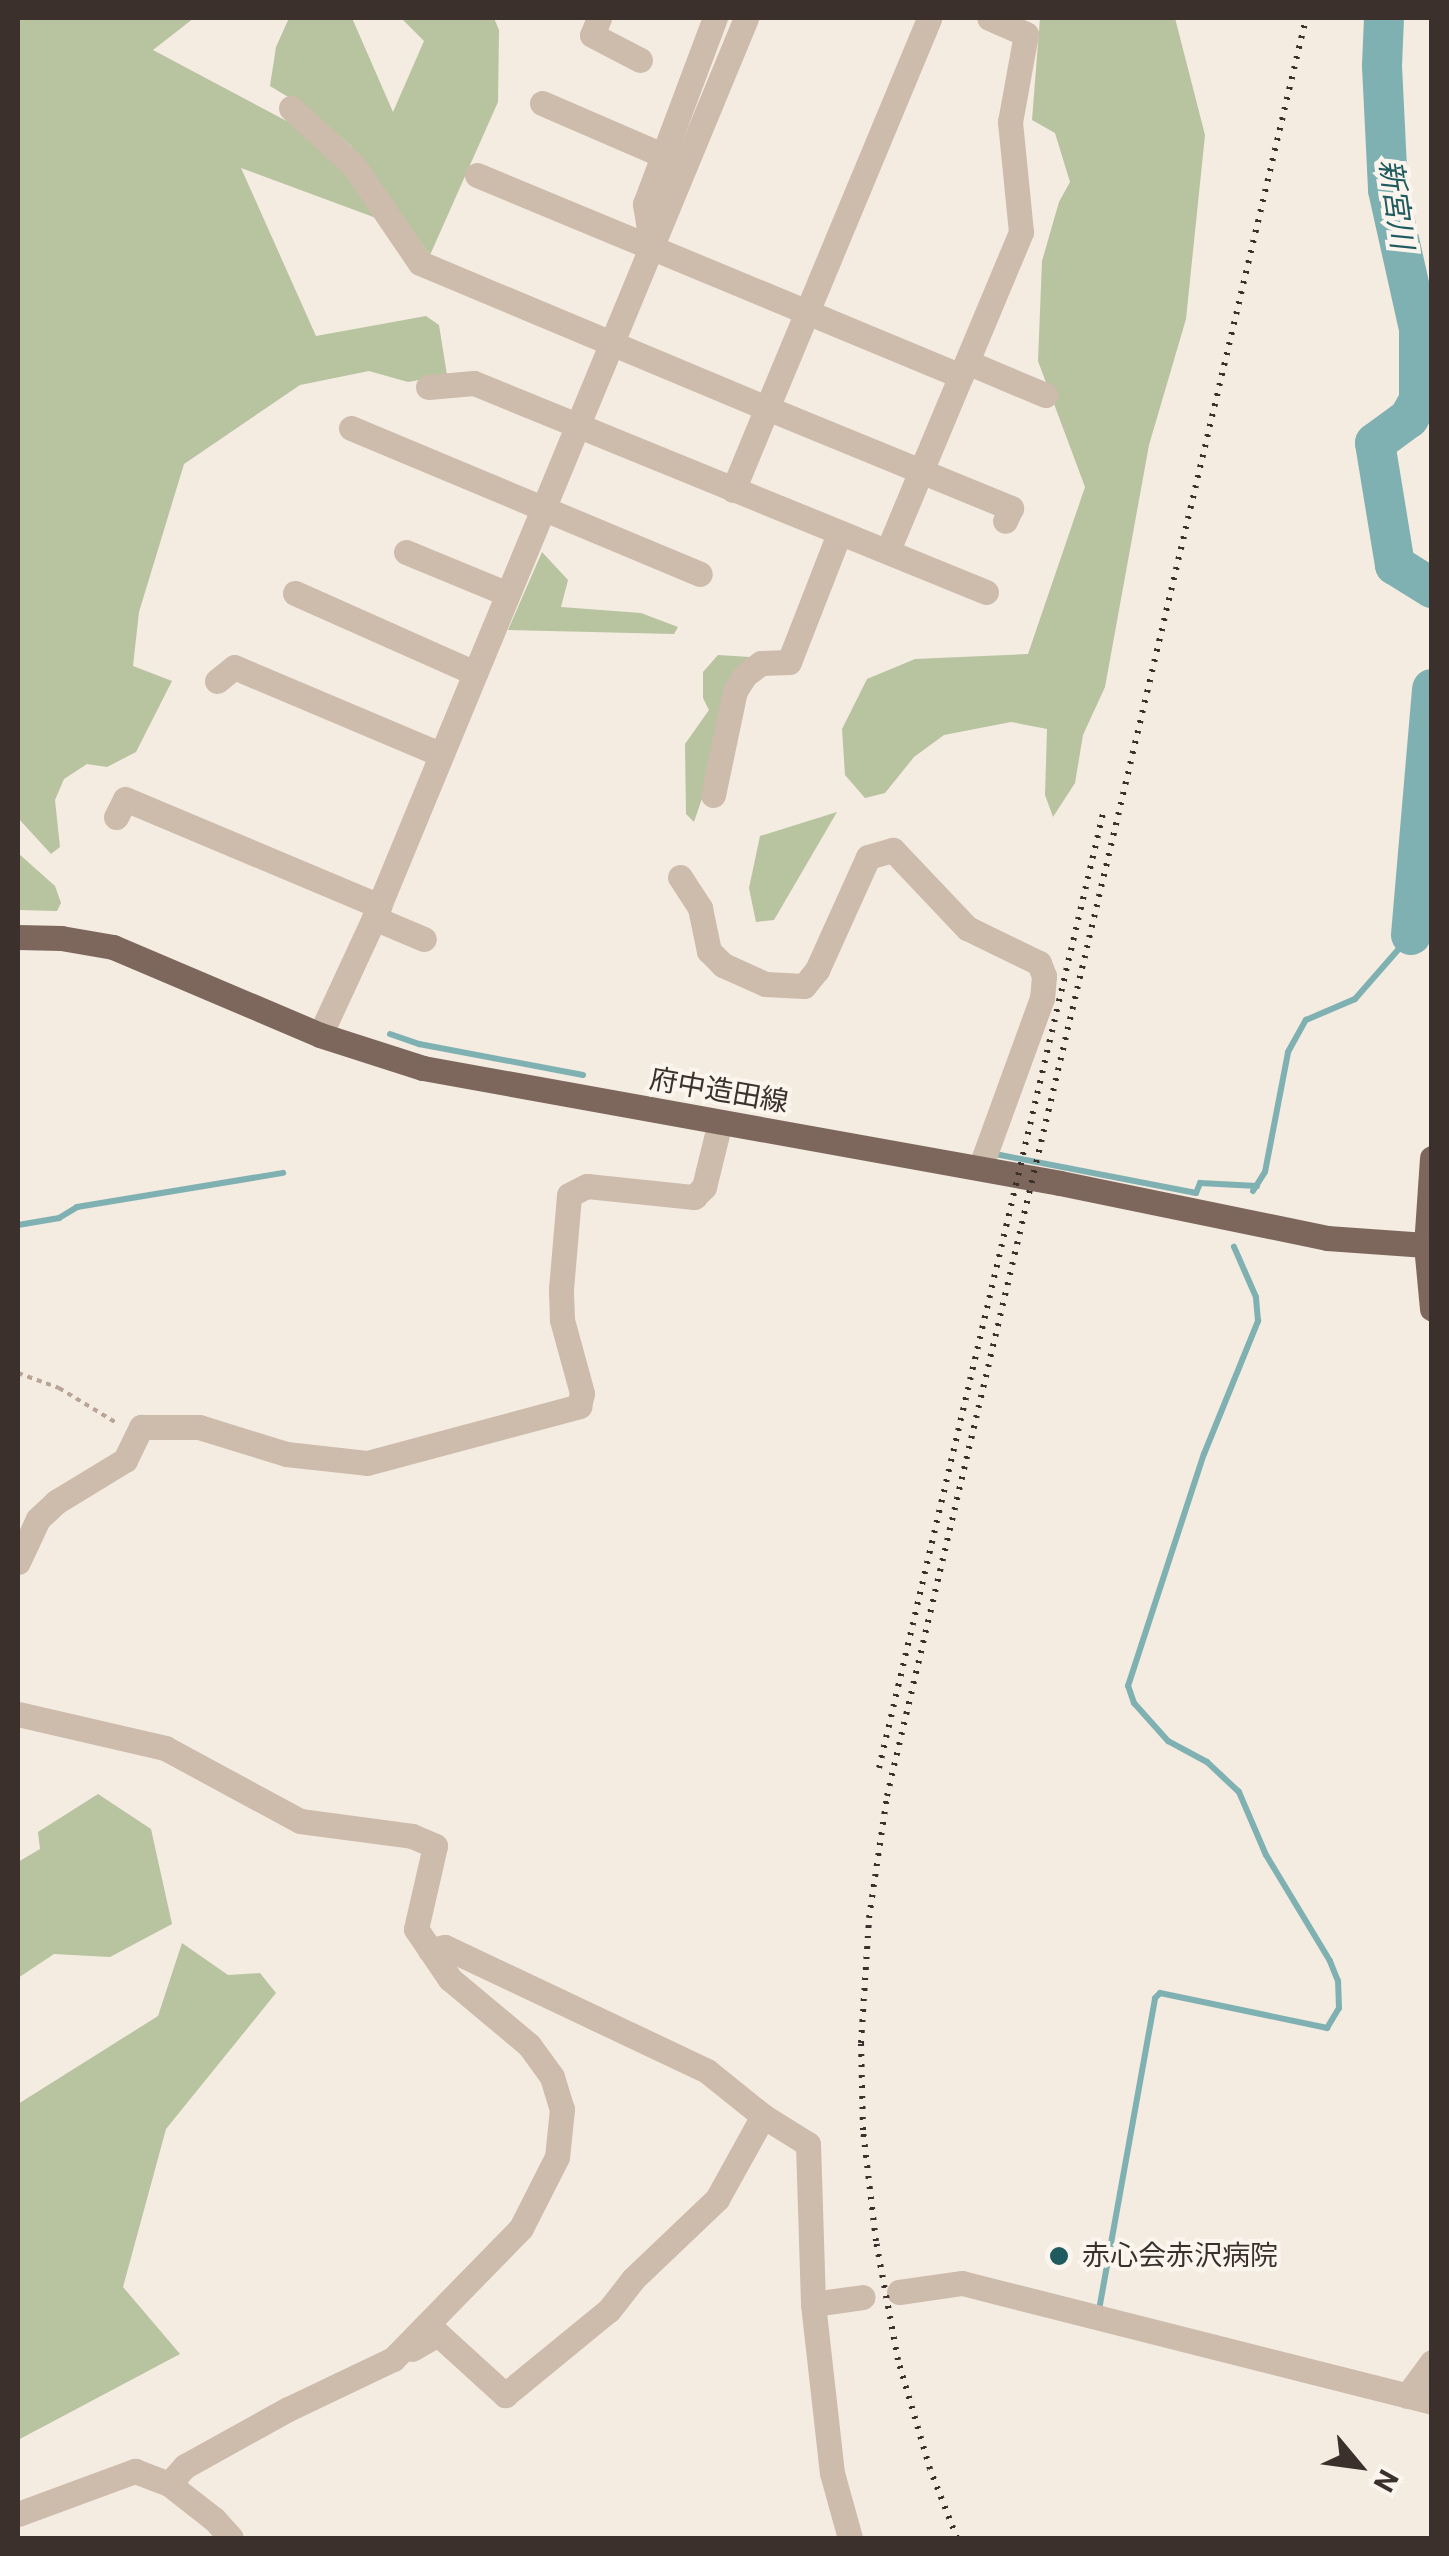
<!DOCTYPE html>
<html>
<head>
<meta charset="utf-8">
<style>
  body { margin:0 }
  #map { position:relative; width:1449px; height:2556px; overflow:hidden; background:#f4ebe1; font-family:Roboto,"Noto Sans JP",sans-serif }
  div>[style] { position:absolute }
  [style*='--x'] { left:calc(var(--x)*1px); top:calc(var(--y)*1px); width:calc(var(--w)*1px); rotate:calc(var(--a)*1deg) }
  .green>* { inset:0; background:#b8c4a0 }
  .stream>* { height:6px; margin:-3px; padding:0 3px; transform-origin:3px; border-radius:3px; background:#7fb0b2 }
  .river>* { height:40px; margin:-20px; padding:0 20px; transform-origin:20px; border-radius:20px; background:#7fb0b2 }
  .path>* { height:4px; margin-top:-2px; transform-origin:0; background:repeating-linear-gradient(90deg,#b9a596 0 5px,transparent 0 10px) }
  .minor>* { height:25px; margin:-12.5px; padding:0 12.5px; transform-origin:12.5px; border-radius:12.5px; background:#cdbbac }
  .major>* { height:25px; margin:-12.5px; padding:0 12.5px; transform-origin:12.5px; border-radius:12.5px; background:#7d675c }
  .rail>* { height:6px; margin-top:-3px; transform-origin:0; background:repeating-linear-gradient(90deg,#3b302b 0 2.5px,transparent 0 10.5px) }
  .dots>* { width:28px; height:28px; translate:-50% -50%; box-sizing:border-box; border:5px solid #fbf5ee; border-radius:50% }
  span { translate:-50% -50%; white-space:nowrap; text-align:center; line-height:1.15; -webkit-text-stroke:8px #fbf5ee; paint-order:stroke }
  .street-label { font-size:28px; color:#3b302b }
  .poi-label { font-size:28px; color:#3b302b }
  .left { translate:0 -50%; text-align:left }
  .water-label { font-size:30px; color:#1f5a5e; font-style:italic }
  .frame { position:absolute; inset:0; border:20px solid #3b302b; pointer-events:none }
  .north { position:absolute; left:1309px; top:2416px; width:100px; height:100px; -webkit-text-stroke:8px #fbf5ee; paint-order:stroke; rotate:119deg; font-size:28px; font-weight:700; line-height:40px; text-align:center; color:#3b302b }
  .north::after { content:''; display:block; margin:auto; width:35px; height:45px; background:#3b302b; clip-path:polygon(50% 0,100% 100%,50% 72%,0 100%) }
</style>
</head>
<body>
<div id="map">
  <div class="green">
    <div style="clip-path:polygon(18px 18px,194px 18px,153px 50px,296px 126px,346px 171px,376px 218px,241px 168px,316px 336px,426px 316px,439px 325px,447px 375px,408px 382px,369px 371px,300px 385px,184px 464px,139px 612px,133px 666px,172px 681px,136px 752px,107px 767px,87px 764px,64px 779px,55px 800px,60px 847px,51px 854px,18px 818px)"></div>
    <div style="clip-path:polygon(289px 18px,352px 18px,393px 112px,424px 41px,401px 18px,494px 18px,499px 30px,498px 102px,430px 255px,351px 146px,308px 109px,270px 86px,276px 47px)"></div>
    <div style="clip-path:polygon(1040px 18px,1175px 18px,1205px 135px,1186px 319px,1149px 445px,1105px 687px,1083px 735px,1075px 783px,1053px 817px,1045px 795px,1047px 729px,1011px 722px,944px 735px,914px 757px,885px 793px,865px 798px,845px 775px,842px 729px,867px 679px,915px 659px,1028px 654px,1085px 487px,1038px 361px,1042px 261px,1059px 202px,1070px 182px,1055px 133px,1032px 120px)"></div>
    <div style="clip-path:polygon(542px 552px,568px 580px,561px 607px,641px 613px,678px 627px,674px 634px,508px 630px)"></div>
    <div style="clip-path:polygon(718px 655px,750px 657px,694px 822px,686px 814px,685px 744px,709px 710px,703px 698px,703px 672px)"></div>
    <div style="clip-path:polygon(837px 812px,774px 920px,756px 922px,749px 888px,760px 836px)"></div>
    <div style="clip-path:polygon(18px 853px,55px 886px,61px 903px,57px 911px,18px 910px)"></div>
    <div style="clip-path:polygon(98px 1794px,151px 1829px,172px 1924px,110px 1957px,54px 1954px,18px 1978px,18px 1862px,40px 1849px,38px 1832px)"></div>
    <div style="clip-path:polygon(182px 1943px,228px 1975px,260px 1973px,276px 1993px,166px 2129px,123px 2287px,180px 2354px,18px 2440px,18px 2104px,158px 2016px)"></div>
  </div>
  <div class="stream">
    <div style="--x:390;--y:1034;--w:31;--a:19"></div>
    <div style="--x:419;--y:1044;--w:167;--a:10.7"></div>
    <div style="--x:990;--y:1153;--w:210;--a:11"></div>
    <div style="--x:1196;--y:1193;--w:11;--a:-68"></div>
    <div style="--x:1200;--y:1183;--w:57;--a:3"></div>
    <div style="--x:1253;--y:1191;--w:22;--a:-58"></div>
    <div style="--x:1265;--y:1172;--w:122;--a:-79.1"></div>
    <div style="--x:1288;--y:1052;--w:37;--a:-61"></div>
    <div style="--x:1306;--y:1020;--w:53;--a:-23.2"></div>
    <div style="--x:1355;--y:999;--w:85;--a:-48.8"></div>
    <div style="--x:18;--y:1225;--w:42;--a:-9.7"></div>
    <div style="--x:59;--y:1218;--w:21;--a:-31"></div>
    <div style="--x:77;--y:1207;--w:209;--a:-9.4"></div>
    <div style="--x:1099;--y:2310;--w:317;--a:-79.8"></div>
    <div style="--x:1155;--y:1998;--w:7;--a:-45"></div>
    <div style="--x:1160;--y:1993;--w:171;--a:11.8"></div>
    <div style="--x:1327;--y:2028;--w:23;--a:-59"></div>
    <div style="--x:1339;--y:2008;--w:27;--a:-92"></div>
    <div style="--x:1338;--y:1981;--w:22;--a:-112"></div>
    <div style="--x:1330;--y:1961;--w:124;--a:-121.1"></div>
    <div style="--x:1266;--y:1855;--w:69;--a:-113.2"></div>
    <div style="--x:1239;--y:1792;--w:44;--a:-136.8"></div>
    <div style="--x:1207;--y:1762;--w:44;--a:-151.7"></div>
    <div style="--x:1168;--y:1741;--w:51;--a:-131.8"></div>
    <div style="--x:1134;--y:1703;--w:18;--a:-109"></div>
    <div style="--x:1128;--y:1686;--w:244;--a:-71.9"></div>
    <div style="--x:1204;--y:1454;--w:144;--a:-67.9"></div>
    <div style="--x:1258;--y:1321;--w:24;--a:-95"></div>
    <div style="--x:1256;--y:1297;--w:55;--a:-113.7"></div>
  </div>
  <div class="river">
    <div style="--x:1384;--y:18;--w:48;--a:92.4"></div>
    <div style="--x:1382;--y:66;--w:124;--a:87.2"></div>
    <div style="--x:1388;--y:190;--w:142;--a:77.4"></div>
    <div style="--x:1419;--y:329;--w:71;--a:90"></div>
    <div style="--x:1419;--y:400;--w:21;--a:119"></div>
    <div style="--x:1409;--y:418;--w:42;--a:143.7"></div>
    <div style="--x:1375;--y:443;--w:124;--a:80.7"></div>
    <div style="--x:1395;--y:565;--w:44;--a:31.9"></div>
    <div style="--x:1411;--y:935;--w:247;--a:-85.1"></div>
  </div>
  <div class="path">
    <div style="--x:18;--y:1373;--w:44;--a:20.1"></div>
    <div style="--x:59;--y:1388;--w:66;--a:31.3"></div>
  </div>
  <div class="minor">
    <div style="--x:599;--y:18;--w:18;--a:112"></div>
    <div style="--x:592;--y:35;--w:54;--a:27.5"></div>
    <div style="--x:542;--y:103;--w:131;--a:23.4"></div>
    <div style="--x:291;--y:108;--w:86;--a:42.6"></div>
    <div style="--x:354;--y:166;--w:117;--a:55.8"></div>
    <div style="--x:420;--y:263;--w:376;--a:22.7"></div>
    <div style="--x:767;--y:408;--w:422;--a:-67.4"></div>
    <div style="--x:477;--y:175;--w:524;--a:22.55"></div>
    <div style="--x:652;--y:248;--w:45;--a:-99"></div>
    <div style="--x:645;--y:204;--w:199;--a:-69.4"></div>
    <div style="--x:967;--y:362;--w:85;--a:22.9"></div>
    <div style="--x:428;--y:387;--w:46;--a:-5"></div>
    <div style="--x:474;--y:383;--w:553;--a:22.21"></div>
    <div style="--x:351;--y:428;--w:378;--a:22.7"></div>
    <div style="--x:733;--y:490;--w:89;--a:-67.5"></div>
    <div style="--x:767;--y:408;--w:264;--a:22.3"></div>
    <div style="--x:1011;--y:508;--w:14;--a:115"></div>
    <div style="--x:888;--y:550;--w:345;--a:-67.3"></div>
    <div style="--x:1021;--y:232;--w:111;--a:-95.7"></div>
    <div style="--x:1010;--y:122;--w:89;--a:-79.7"></div>
    <div style="--x:1026;--y:34;--w:40;--a:-156.6"></div>
    <div style="--x:406;--y:552;--w:110;--a:22.4"></div>
    <div style="--x:295;--y:593;--w:197;--a:24"></div>
    <div style="--x:217;--y:681;--w:22;--a:-39"></div>
    <div style="--x:234;--y:667;--w:224;--a:22.9"></div>
    <div style="--x:713;--y:795;--w:106;--a:-78.1"></div>
    <div style="--x:735;--y:691;--w:19;--a:-58"></div>
    <div style="--x:745;--y:675;--w:20;--a:-37"></div>
    <div style="--x:761;--y:663;--w:28;--a:-2"></div>
    <div style="--x:789;--y:662;--w:137;--a:-68.7"></div>
    <div style="--x:116;--y:817;--w:20;--a:-63"></div>
    <div style="--x:125;--y:799;--w:276;--a:22.8"></div>
    <div style="--x:680;--y:877;--w:37;--a:57"></div>
    <div style="--x:700;--y:908;--w:44;--a:78.2"></div>
    <div style="--x:709;--y:951;--w:20;--a:45"></div>
    <div style="--x:723;--y:965;--w:46;--a:24.3"></div>
    <div style="--x:765;--y:984;--w:39;--a:3"></div>
    <div style="--x:804;--y:986;--w:21;--a:-51"></div>
    <div style="--x:817;--y:970;--w:124;--a:-65.7"></div>
    <div style="--x:868;--y:857;--w:26;--a:-16"></div>
    <div style="--x:893;--y:850;--w:108;--a:46.5"></div>
    <div style="--x:967;--y:928;--w:80;--a:25.9"></div>
    <div style="--x:1039;--y:963;--w:14;--a:69"></div>
    <div style="--x:1044;--y:976;--w:22;--a:95"></div>
    <div style="--x:1042;--y:998;--w:181;--a:110"></div>
    <div style="--x:374;--y:918;--w:54;--a:22.8"></div>
    <div style="--x:320;--y:1035;--w:129;--a:-65.2"></div>
    <div style="--x:374;--y:918;--w:974;--a:-67.54"></div>
    <div style="--x:18;--y:1562;--w:47;--a:-65.1"></div>
    <div style="--x:38;--y:1519;--w:25;--a:-43"></div>
    <div style="--x:56;--y:1502;--w:81;--a:-31.3"></div>
    <div style="--x:125;--y:1460;--w:37;--a:-64"></div>
    <div style="--x:141;--y:1427;--w:58;--a:0"></div>
    <div style="--x:199;--y:1427;--w:91;--a:17.2"></div>
    <div style="--x:286;--y:1454;--w:81;--a:6.3"></div>
    <div style="--x:367;--y:1463;--w:220;--a:-15"></div>
    <div style="--x:579;--y:1406;--w:13;--a:-77"></div>
    <div style="--x:582;--y:1393;--w:76;--a:-105.3"></div>
    <div style="--x:562;--y:1320;--w:31;--a:-92"></div>
    <div style="--x:561;--y:1289;--w:94;--a:-85.1"></div>
    <div style="--x:569;--y:1195;--w:20;--a:-27"></div>
    <div style="--x:587;--y:1186;--w:108;--a:5.9"></div>
    <div style="--x:694;--y:1197;--w:14;--a:-45"></div>
    <div style="--x:704;--y:1187;--w:67;--a:-76.2"></div>
    <div style="--x:18;--y:1714;--w:151;--a:13"></div>
    <div style="--x:165;--y:1748;--w:153;--a:28.4"></div>
    <div style="--x:300;--y:1821;--w:113;--a:7.6"></div>
    <div style="--x:412;--y:1836;--w:25;--a:23"></div>
    <div style="--x:435;--y:1846;--w:85;--a:102.9"></div>
    <div style="--x:416;--y:1929;--w:60;--a:55.8"></div>
    <div style="--x:450;--y:1979;--w:103;--a:39.9"></div>
    <div style="--x:529;--y:2045;--w:39;--a:54"></div>
    <div style="--x:552;--y:2077;--w:34;--a:73"></div>
    <div style="--x:562;--y:2109;--w:48;--a:95.9"></div>
    <div style="--x:557;--y:2157;--w:80;--a:116.9"></div>
    <div style="--x:521;--y:2228;--w:183;--a:134.3"></div>
    <div style="--x:393;--y:2359;--w:116;--a:154.5"></div>
    <div style="--x:288;--y:2409;--w:118;--a:151"></div>
    <div style="--x:185;--y:2466;--w:24;--a:132"></div>
    <div style="--x:169;--y:2484;--w:57;--a:37.9"></div>
    <div style="--x:214;--y:2519;--w:25;--a:48"></div>
    <div style="--x:430;--y:1950;--w:15;--a:-11"></div>
    <div style="--x:445;--y:1947;--w:290;--a:25.3"></div>
    <div style="--x:707;--y:2071;--w:72;--a:38.8"></div>
    <div style="--x:763;--y:2116;--w:53;--a:31.9"></div>
    <div style="--x:808;--y:2144;--w:160;--a:88.2"></div>
    <div style="--x:813;--y:2304;--w:170;--a:83.6"></div>
    <div style="--x:832;--y:2473;--w:67;--a:74.5"></div>
    <div style="--x:899;--y:2292;--w:64;--a:-8.1"></div>
    <div style="--x:962;--y:2283;--w:485;--a:14.2"></div>
    <div style="--x:813;--y:2304;--w:50;--a:-8"></div>
    <div style="--x:412;--y:2349;--w:30;--a:-30"></div>
    <div style="--x:438;--y:2334;--w:91;--a:42.3"></div>
    <div style="--x:505;--y:2395;--w:134;--a:-39.3"></div>
    <div style="--x:609;--y:2310;--w:39;--a:-52"></div>
    <div style="--x:633;--y:2279;--w:116;--a:-43.6"></div>
    <div style="--x:717;--y:2199;--w:95;--a:-61"></div>
    <div style="--x:1407;--y:2396;--w:42;--a:-53.7"></div>
    <div style="--x:18;--y:2514;--w:125;--a:-20.2"></div>
    <div style="--x:135;--y:2471;--w:36;--a:21"></div>
  </div>
  <div class="major">
    <div style="--x:18;--y:937;--w:43;--a:1.3"></div>
    <div style="--x:61;--y:938;--w:53;--a:9.8"></div>
    <div style="--x:113;--y:947;--w:225;--a:23"></div>
    <div style="--x:320;--y:1035;--w:108;--a:17.8"></div>
    <div style="--x:423;--y:1068;--w:647;--a:10.23"></div>
    <div style="--x:1060;--y:1183;--w:273;--a:11.6"></div>
    <div style="--x:1327;--y:1238;--w:99;--a:4"></div>
    <div style="--x:1432;--y:1158;--w:87;--a:93.9"></div>
    <div style="--x:1426;--y:1245;--w:64;--a:84.6"></div>
  </div>
  <div class="rail">
    <div style="--x:879;--y:1768;--w:980;--a:-76.79"></div>
    <div style="--x:957;--y:2538;--w:74;--a:-111.4"></div>
    <div style="--x:930;--y:2469;--w:114;--a:-106.4"></div>
    <div style="--x:898;--y:2360;--w:121;--a:-100.5"></div>
    <div style="--x:876;--y:2241;--w:112;--a:-96.7"></div>
    <div style="--x:863;--y:2130;--w:87;--a:-91.3"></div>
    <div style="--x:861;--y:2043;--w:125;--a:-86.3"></div>
    <div style="--x:869;--y:1918;--w:123;--a:-81.6"></div>
    <div style="--x:887;--y:1796;--w:1827;--a:-76.74"></div>
  </div>
  <div class="dots">
    <div style="left:1059px;top:2256px;background:#1f5a5e"></div>
  </div>
  <div class="street-label">
    <span style="left:719px;top:1091px;rotate:10deg">府中造田線</span>
  </div>
  <div class="poi-label">
    <span class="left" style="left:1082px;top:2256px">赤心会赤沢病院</span>
  </div>
  <div class="water-label">
    <span style="left:1396px;top:204px;rotate:82deg">新宮川</span>
  </div>
  <div class="frame"></div>
  <div class="north">N</div>
</div>
</body>
</html>
